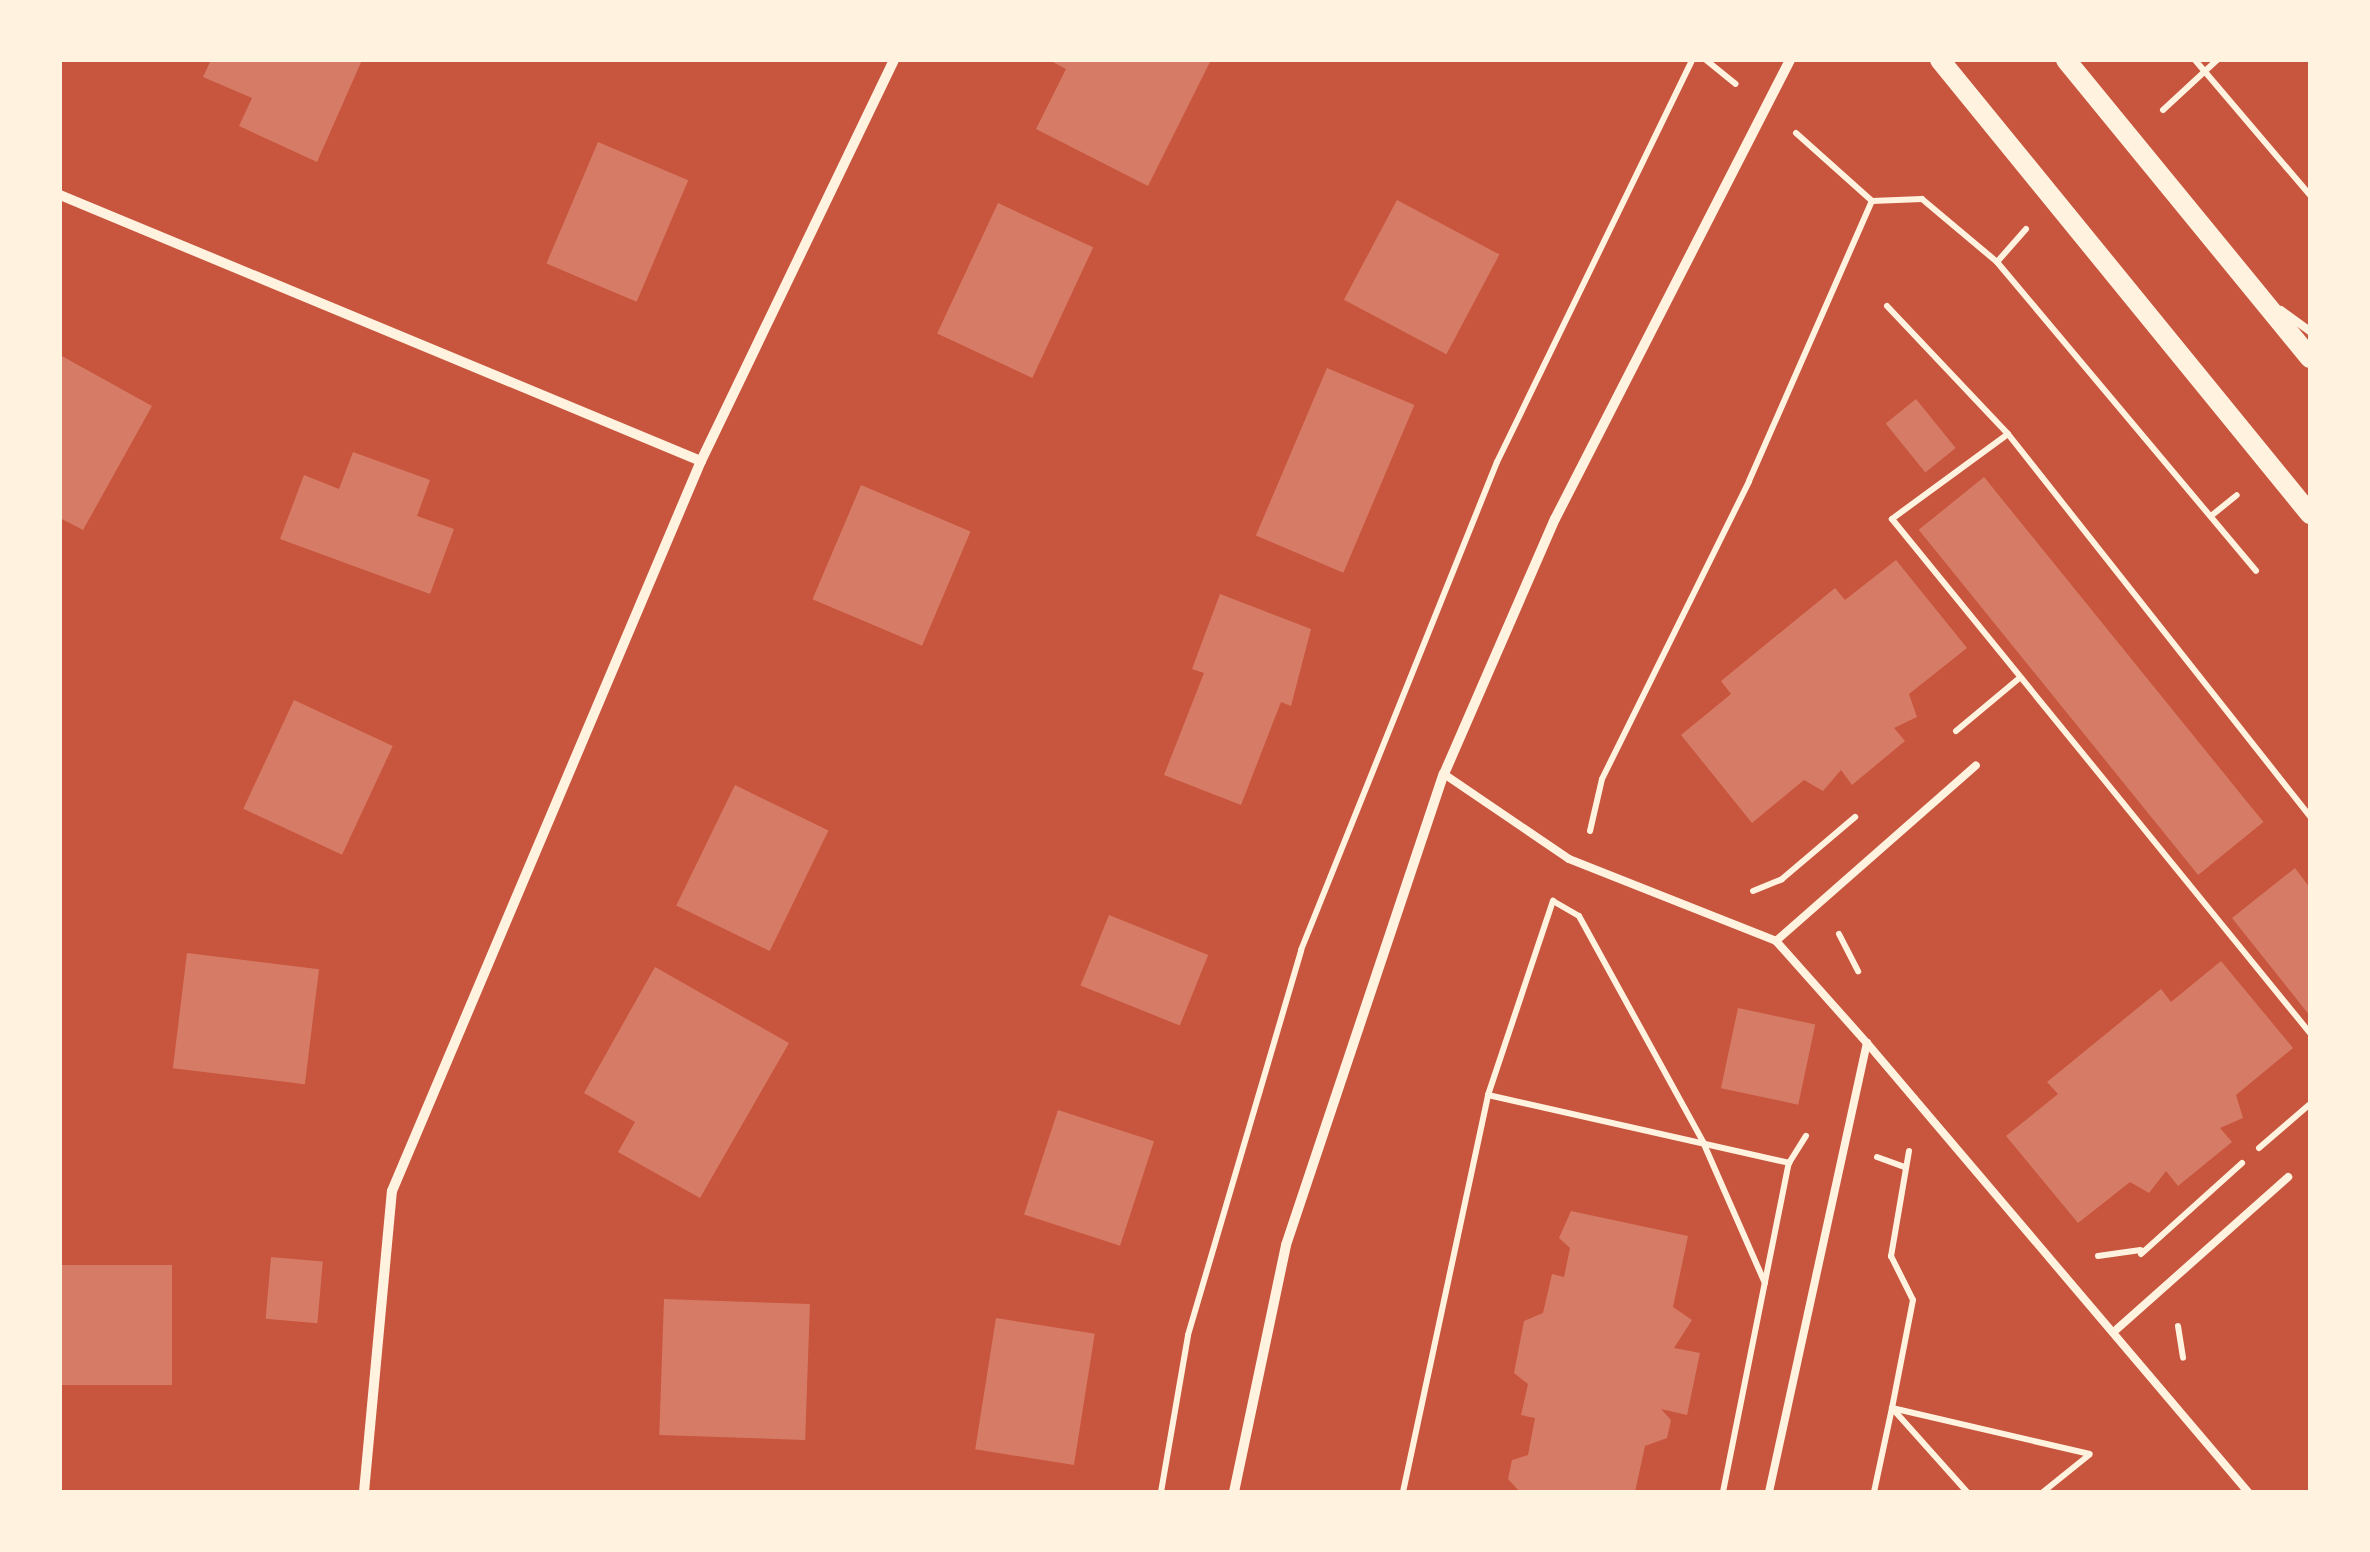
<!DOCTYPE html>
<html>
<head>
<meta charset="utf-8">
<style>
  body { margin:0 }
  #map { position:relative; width:2370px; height:1552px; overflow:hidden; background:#c8553d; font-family:"Work Sans",sans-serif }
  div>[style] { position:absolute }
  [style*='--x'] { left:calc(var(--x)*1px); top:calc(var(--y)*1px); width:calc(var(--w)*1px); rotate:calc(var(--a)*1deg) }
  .building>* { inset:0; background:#d67c66; transform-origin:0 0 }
  .path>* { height:6px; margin:-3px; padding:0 3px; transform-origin:3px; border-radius:3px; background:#fff3e0 }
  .service>* { height:8px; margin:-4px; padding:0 4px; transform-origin:4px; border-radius:4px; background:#fff3e0 }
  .minor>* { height:10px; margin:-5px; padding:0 5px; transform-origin:5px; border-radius:5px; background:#fff3e0 }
  .secondary>* { height:20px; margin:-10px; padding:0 10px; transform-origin:10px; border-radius:10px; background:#fff3e0 }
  span { translate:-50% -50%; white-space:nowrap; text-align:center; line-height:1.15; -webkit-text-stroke:10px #fff3e0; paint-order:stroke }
  .frame { position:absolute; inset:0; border:62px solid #fff3e0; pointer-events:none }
</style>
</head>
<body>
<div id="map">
  <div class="building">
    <div style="clip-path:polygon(211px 60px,362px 60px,317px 162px,239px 126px,252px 98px,203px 77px)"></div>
    <div style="clip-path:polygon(1049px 60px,1211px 60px,1148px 186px,1036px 129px,1066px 69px)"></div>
    <div style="left:598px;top:142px;width:98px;height:132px;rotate:23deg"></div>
    <div style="left:1397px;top:200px;width:116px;height:113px;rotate:28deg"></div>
    <div style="left:998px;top:203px;width:105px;height:144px;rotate:25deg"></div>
    <div style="clip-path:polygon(60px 355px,152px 406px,83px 530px,60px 518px)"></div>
    <div style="left:1327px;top:368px;width:95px;height:182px;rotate:23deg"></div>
    <div style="left:1916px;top:399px;width:63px;height:39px;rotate:51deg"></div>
    <div style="clip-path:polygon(353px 452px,430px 480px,417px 516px,454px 529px,430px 594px,280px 539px,304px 475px,339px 489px)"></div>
    <div style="left:1984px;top:477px;width:444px;height:84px;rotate:51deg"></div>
    <div style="left:861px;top:485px;width:119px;height:124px;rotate:23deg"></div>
    <div style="clip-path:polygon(1896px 560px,1967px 648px,1909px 694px,1917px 717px,1894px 728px,1905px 741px,1852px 785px,1841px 770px,1823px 791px,1804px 780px,1752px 823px,1681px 735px,1731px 694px,1721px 681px,1835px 588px,1845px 600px)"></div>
    <div style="clip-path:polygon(1220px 594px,1311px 629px,1291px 706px,1281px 702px,1241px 805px,1164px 775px,1204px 673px,1192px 669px)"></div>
    <div style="left:294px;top:700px;width:109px;height:120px;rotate:25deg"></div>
    <div style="left:735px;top:785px;width:104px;height:134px;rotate:26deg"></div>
    <div style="clip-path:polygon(2295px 868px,2310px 888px,2310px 1016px,2232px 918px)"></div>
    <div style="left:1109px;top:915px;width:107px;height:76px;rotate:22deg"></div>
    <div style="left:187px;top:953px;width:133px;height:116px;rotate:7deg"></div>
    <div style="clip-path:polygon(2221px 961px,2293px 1048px,2236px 1095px,2243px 1118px,2220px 1128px,2232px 1142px,2178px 1186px,2166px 1171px,2149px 1193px,2130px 1182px,2078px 1223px,2006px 1136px,2058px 1094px,2047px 1082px,2161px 989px,2171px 1002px)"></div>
    <div style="clip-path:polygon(655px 967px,789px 1043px,700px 1198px,618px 1152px,635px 1122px,584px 1093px)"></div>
    <div style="left:1738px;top:1008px;width:79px;height:82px;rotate:12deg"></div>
    <div style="left:1058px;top:1110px;width:101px;height:110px;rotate:18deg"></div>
    <div style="clip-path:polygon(1571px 1211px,1688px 1236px,1673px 1307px,1692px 1320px,1674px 1348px,1700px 1353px,1687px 1415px,1661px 1409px,1671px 1420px,1667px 1438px,1645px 1446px,1635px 1492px,1520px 1492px,1508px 1479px,1512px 1460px,1528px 1455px,1535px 1418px,1521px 1415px,1528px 1384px,1514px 1373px,1524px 1321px,1543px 1313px,1552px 1274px,1564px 1277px,1570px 1248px,1559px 1238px)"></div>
    <div style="left:271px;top:1257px;width:52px;height:62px;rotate:5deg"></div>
    <div style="left:172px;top:1265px;width:120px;height:112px;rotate:90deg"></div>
    <div style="left:664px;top:1299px;width:146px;height:136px;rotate:2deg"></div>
    <div style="left:996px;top:1318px;width:100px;height:133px;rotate:9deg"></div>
  </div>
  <div class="path">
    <div style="--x:1706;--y:60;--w:38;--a:39"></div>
    <div style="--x:2195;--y:60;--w:177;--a:49.6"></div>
    <div style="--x:2163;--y:110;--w:74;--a:-42.8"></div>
    <div style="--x:1796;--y:133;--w:102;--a:41.8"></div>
    <div style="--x:1997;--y:262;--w:44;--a:-48.7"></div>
    <div style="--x:1887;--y:306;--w:176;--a:46.6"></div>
    <div style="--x:2008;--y:434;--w:487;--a:51.7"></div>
    <div style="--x:2008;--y:434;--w:144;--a:143.8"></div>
    <div style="--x:1892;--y:519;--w:663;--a:50.88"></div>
    <div style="--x:2211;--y:516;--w:33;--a:-39"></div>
    <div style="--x:1956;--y:731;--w:80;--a:-39.9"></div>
    <div style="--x:1590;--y:831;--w:53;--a:-77"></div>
    <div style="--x:1602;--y:779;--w:332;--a:-63.7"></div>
    <div style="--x:1749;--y:481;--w:306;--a:-66.3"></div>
    <div style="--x:1872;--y:201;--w:50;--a:-2.3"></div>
    <div style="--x:1922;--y:199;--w:98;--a:40"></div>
    <div style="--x:1997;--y:262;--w:403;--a:50"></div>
    <div style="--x:1753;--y:891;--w:31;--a:-22"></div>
    <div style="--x:1782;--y:879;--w:96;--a:-40.3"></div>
    <div style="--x:1839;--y:934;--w:42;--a:62.8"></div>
    <div style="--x:1488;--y:1095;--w:309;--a:12.7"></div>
    <div style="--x:2259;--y:1148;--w:67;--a:-40.8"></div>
    <div style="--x:1909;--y:1151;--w:107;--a:99.7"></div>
    <div style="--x:1891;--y:1256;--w:49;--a:63.4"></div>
    <div style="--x:1913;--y:1300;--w:110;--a:101"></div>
    <div style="--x:1892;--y:1408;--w:113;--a:48.2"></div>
    <div style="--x:1877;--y:1157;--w:29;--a:20"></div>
    <div style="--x:2141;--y:1254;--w:136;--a:-42"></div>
    <div style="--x:2098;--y:1256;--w:43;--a:-7.9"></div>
    <div style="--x:2178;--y:1326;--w:32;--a:81"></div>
    <div style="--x:1161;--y:1492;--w:159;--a:-80.2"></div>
    <div style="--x:1188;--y:1335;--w:401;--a:-73.6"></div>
    <div style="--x:1301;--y:950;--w:526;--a:-68.12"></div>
    <div style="--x:1497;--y:462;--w:447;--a:-64.1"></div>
    <div style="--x:1403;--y:1492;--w:406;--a:-77.9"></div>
    <div style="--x:1488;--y:1095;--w:205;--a:-71.5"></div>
    <div style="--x:1553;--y:901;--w:30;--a:30"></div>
    <div style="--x:1579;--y:916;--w:258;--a:61.2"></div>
    <div style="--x:1703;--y:1142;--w:154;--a:66.3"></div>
    <div style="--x:1723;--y:1492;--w:336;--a:-78.7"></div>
    <div style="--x:1789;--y:1163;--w:32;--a:-58"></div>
    <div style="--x:1874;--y:1492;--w:86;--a:-77.9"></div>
    <div style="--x:1892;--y:1408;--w:203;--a:13.1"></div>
    <div style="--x:2043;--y:1492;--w:59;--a:-38.8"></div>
  </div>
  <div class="service">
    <div style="--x:2281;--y:310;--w:36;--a:36"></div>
    <div style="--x:1444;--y:774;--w:151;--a:34.2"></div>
    <div style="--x:1569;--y:859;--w:223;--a:21.6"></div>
    <div style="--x:1776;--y:941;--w:137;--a:48.3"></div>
    <div style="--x:1776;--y:941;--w:266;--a:-41.3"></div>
    <div style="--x:2117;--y:1329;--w:229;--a:-41.6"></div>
    <div style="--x:1769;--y:1492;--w:460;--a:-77.7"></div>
    <div style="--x:1867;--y:1043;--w:589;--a:49.68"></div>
  </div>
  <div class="minor">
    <div style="--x:60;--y:195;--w:694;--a:22.54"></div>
    <div style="--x:364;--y:1492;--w:302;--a:-84.7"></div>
    <div style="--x:392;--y:1191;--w:793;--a:-67.06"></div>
    <div style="--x:701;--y:461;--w:445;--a:-64.3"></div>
    <div style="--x:1234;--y:1492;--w:252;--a:-78.1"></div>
    <div style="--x:1286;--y:1245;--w:497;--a:-71.5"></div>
    <div style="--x:1444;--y:774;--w:278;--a:-66.5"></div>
    <div style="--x:1555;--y:519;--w:516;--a:-62.89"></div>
  </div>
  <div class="secondary">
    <div style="--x:1940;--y:60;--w:586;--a:50.82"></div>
    <div style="--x:2066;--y:60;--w:385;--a:50.7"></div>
  </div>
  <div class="frame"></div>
</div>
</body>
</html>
